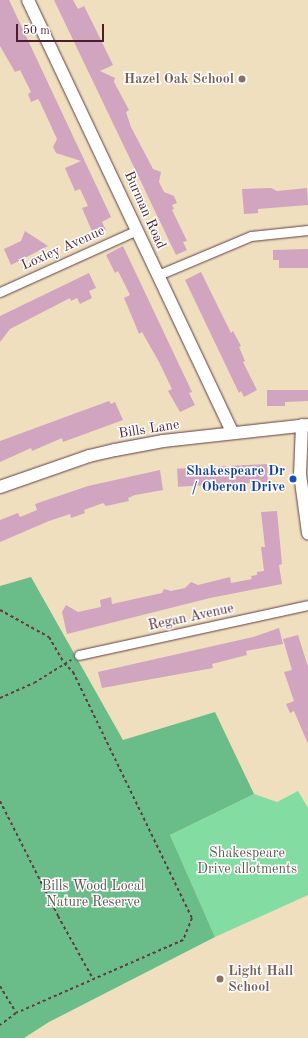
<!DOCTYPE html>
<html>
<head>
<meta charset="utf-8">
<style>
  body { margin:0 }
  #map { position:relative; width:308px; height:1038px; overflow:hidden; background:#efdfbf; font-family:"Old Standard TT",serif }
  div>[style] { position:absolute }
  [style*='--x'] { left:calc(var(--x)*1px); top:calc(var(--y)*1px); width:calc(var(--w)*1px); rotate:calc(var(--a)*1deg) }
  .green>* { inset:0; background:#83dca2 }
  .forest>* { inset:0; background:#6abc88 }
  .building>* { inset:0; background:#d1a4bf; transform-origin:0 0 }
  .path>* { height:2px; margin-top:-1px; transform-origin:0; background:repeating-linear-gradient(90deg,#633c41 0 3px,transparent 0 6px) }
  .roads { filter:drop-shadow(0 0 1px #633c41) drop-shadow(0 0 1px #633c41) }
  .minor>* { height:9px; margin:-4.5px; padding:0 4.5px; transform-origin:4.5px; border-radius:4.5px; background:#fff }
  .tertiary>* { height:12px; margin:-6px; padding:0 6px; transform-origin:6px; border-radius:6px; background:#fff }
  .dots>* { width:11px; height:11px; translate:-50% -50%; box-sizing:border-box; border:2px solid #fff; border-radius:50% }
  span { translate:-50% -50%; white-space:nowrap; text-align:center; line-height:1.15; -webkit-text-stroke:3px #fff; paint-order:stroke }
  .education-label { font-size:14px; color:#785e54; font-weight:700 }
  .right { translate:-100% -50%; text-align:right }
  .left { translate:0 -50%; text-align:left }
  .street-label { font-size:14px; color:#4a1f2b }
  .transit-label { font-size:14px; color:#164399; font-weight:700 }
  .park-label { font-size:14px; color:#5b584f }
  .scale { position:absolute; left:16px; top:24px; width:88px; height:18px; box-sizing:border-box; border:2px solid #4a1f2b; border-top:0; padding-left:5px; font-size:12px; line-height:14px; white-space:nowrap; color:#4a1f2b; -webkit-text-stroke:3px #fff; paint-order:stroke }
</style>
</head>
<body>
<div id="map">
  <div class="green">
    <div style="clip-path:polygon(298px 791px,308px 808px,308px 895px,215px 937px,170px 835px,254px 794px,277px 802px)"></div>
  </div>
  <div class="forest">
    <div style="clip-path:polygon(31px 577px,123px 740px,215px 712px,254px 794px,170px 835px,215px 937px,49px 1022px,24px 1038px,0 1038px,0 586px)"></div>
  </div>
  <div class="building">
    <div style="clip-path:polygon(0 0,9px 0,111px 217px,102px 222px,106px 230px,94px 236px,82px 208px,88px 206px,80px 189px,75px 191px,65px 168px,81px 161px,56px 153px,53px 147px,57px 139px,40px 102px,38px 99px,31px 102px,28px 94px,31px 92px,20px 70px,15px 72px,0 46px)"></div>
    <div style="clip-path:polygon(54px 0,73px 0,78px 9px,84px 6px,96px 30px,113px 65px,100px 71px,115px 78px,114px 82px,129px 110px,126px 112px,131px 127px,153px 169px,161px 172px,159px 182px,164px 192px,174px 196px,177px 203px,172px 205px,174px 209px,172px 210px,187px 241px,183px 242px,187px 250px,176px 255px)"></div>
    <div style="clip-path:polygon(271px 188px,277px 191px,307px 188px,308px 205px,258px 209px,258px 213px,244px 214px,242px 189px)"></div>
    <div style="clip-path:polygon(25px 231px,48px 246px,11px 265px,4px 249px,21px 241px)"></div>
    <div style="clip-path:polygon(123px 246px,192px 392px,189px 393px,195px 405px,180px 412px,168px 391px,172px 389px,159px 362px,142px 332px,139px 334px,135px 324px,124px 298px,130px 295px,118px 271px,115px 273px,106px 255px)"></div>
    <div style="clip-path:polygon(308px 249px,308px 268px,279px 268px,279px 260px,273px 260px,273px 250px)"></div>
    <div style="clip-path:polygon(201px 272px,231px 333px,233px 331px,241px 346px,239px 347px,245px 361px,243px 362px,257px 390px,244px 397px,241px 391px,239px 393px,185px 280px)"></div>
    <div style="clip-path:polygon(89px 273px,96px 288px,89px 291px,92px 298px,80px 304px,77px 298px,71px 301px,70px 298px,10px 329px,0 342px,0 316px)"></div>
    <div style="clip-path:polygon(267px 390px,308px 390px,308px 401px,285px 402px,285px 406px,267px 406px)"></div>
    <div style="clip-path:polygon(109px 401px,111px 404px,115px 402px,123px 420px,63px 442px,62px 438px,32px 451px,31px 448px,0 462px,0 441px)"></div>
    <div style="left:267px;top:464px;width:18px;height:90px;rotate:87deg"></div>
    <div style="clip-path:polygon(160px 470px,163px 490px,135px 495px,128px 498px,129px 501px,106px 506px,103px 503px,84px 510px,85px 513px,71px 518px,70px 514px,49px 521px,0 542px,0 520px,18px 513px,20px 517px,37px 510px,35px 504px,88px 486px)"></div>
    <div style="clip-path:polygon(277px 511px,282px 564px,279px 565px,282px 584px,210px 598px,67px 634px,62px 612px,66px 605px,78px 612px,101px 607px,100px 600px,111px 597px,112px 604px,162px 593px,164px 589px,171px 591px,185px 588px,191px 582px,198px 585px,230px 577px,231px 583px,252px 579px,251px 576px,257px 575px,257px 572px,264px 571px,261px 547px,265px 547px,261px 512px)"></div>
    <div style="clip-path:polygon(279px 628px,283px 644px,246px 651px,247px 655px,212px 664px,213px 668px,102px 688px,98px 672px,253px 637px)"></div>
    <div style="clip-path:polygon(298px 635px,308px 667px,308px 744px,294px 711px,290px 713px,286px 704px,294px 701px,284px 672px,292px 670px,283px 639px)"></div>
  </div>
  <div class="path">
    <div style="--x:0;--y:610;--w:56;--a:28.9"></div>
    <div style="--x:49;--y:637;--w:30;--a:60"></div>
    <div style="--x:64;--y:663;--w:13;--a:45"></div>
    <div style="--x:73;--y:672;--w:273;--a:64.2"></div>
    <div style="--x:192;--y:918;--w:24;--a:112"></div>
    <div style="--x:183;--y:940;--w:182;--a:156.4"></div>
    <div style="--x:16;--y:1013;--w:20;--a:143"></div>
    <div style="--x:0;--y:698;--w:37;--a:-24"></div>
    <div style="--x:34;--y:683;--w:44;--a:-31.9"></div>
    <div style="--x:0;--y:801;--w:129;--a:63.2"></div>
    <div style="--x:58;--y:916;--w:72;--a:60.9"></div>
    <div style="--x:0;--y:986;--w:31;--a:59"></div>
  </div>
  <div class="roads">
    <div class="minor">
      <div style="--x:158;--y:275;--w:101;--a:-22.8"></div>
      <div style="--x:251;--y:236;--w:57;--a:-6"></div>
      <div style="--x:0;--y:292;--w:150;--a:-24.3"></div>
      <div style="--x:79;--y:655;--w:234;--a:-12.3"></div>
    </div>
    <div class="tertiary">
      <div style="--x:28;--y:0;--w:478;--a:64.7"></div>
      <div style="--x:302;--y:425;--w:49;--a:92.3"></div>
      <div style="--x:300;--y:474;--w:60;--a:82.3"></div>
      <div style="--x:0;--y:487;--w:94;--a:-19.2"></div>
      <div style="--x:89;--y:456;--w:27;--a:-13"></div>
      <div style="--x:115;--y:450;--w:49;--a:-10.6"></div>
      <div style="--x:163;--y:441;--w:146;--a:-6.3"></div>
    </div>
  </div>
  <div class="dots">
    <div style="left:242px;top:79px;background:#8d6e63"></div>
    <div style="left:293px;top:479px;background:#1a4fb4"></div>
    <div style="left:220px;top:979px;background:#8d6e63"></div>
  </div>
  <div class="education-label">
    <span class="right" style="left:234px;top:79px">Hazel Oak School</span>
    <span class="left" style="left:228px;top:979px">Light Hall<br>School</span>
  </div>
  <div class="street-label">
    <span style="left:145px;top:210px;rotate:66deg">Burman Road</span>
    <span style="left:63px;top:248px;rotate:-24deg">Loxley Avenue</span>
    <span style="left:149px;top:429px;rotate:-9deg">Bills Lane</span>
    <span style="left:191px;top:617px;rotate:-12deg">Regan Avenue</span>
  </div>
  <div class="transit-label">
    <span class="right" style="left:285px;top:479px">Shakespeare Dr<br>/ Oberon Drive</span>
  </div>
  <div class="park-label">
    <span style="left:247px;top:861px">Shakespeare<br>Drive allotments</span>
    <span style="left:93px;top:894px">Bills Wood Local<br>Nature Reserve</span>
  </div>
  <div class="scale">50 m</div>
</div>
</body>
</html>
